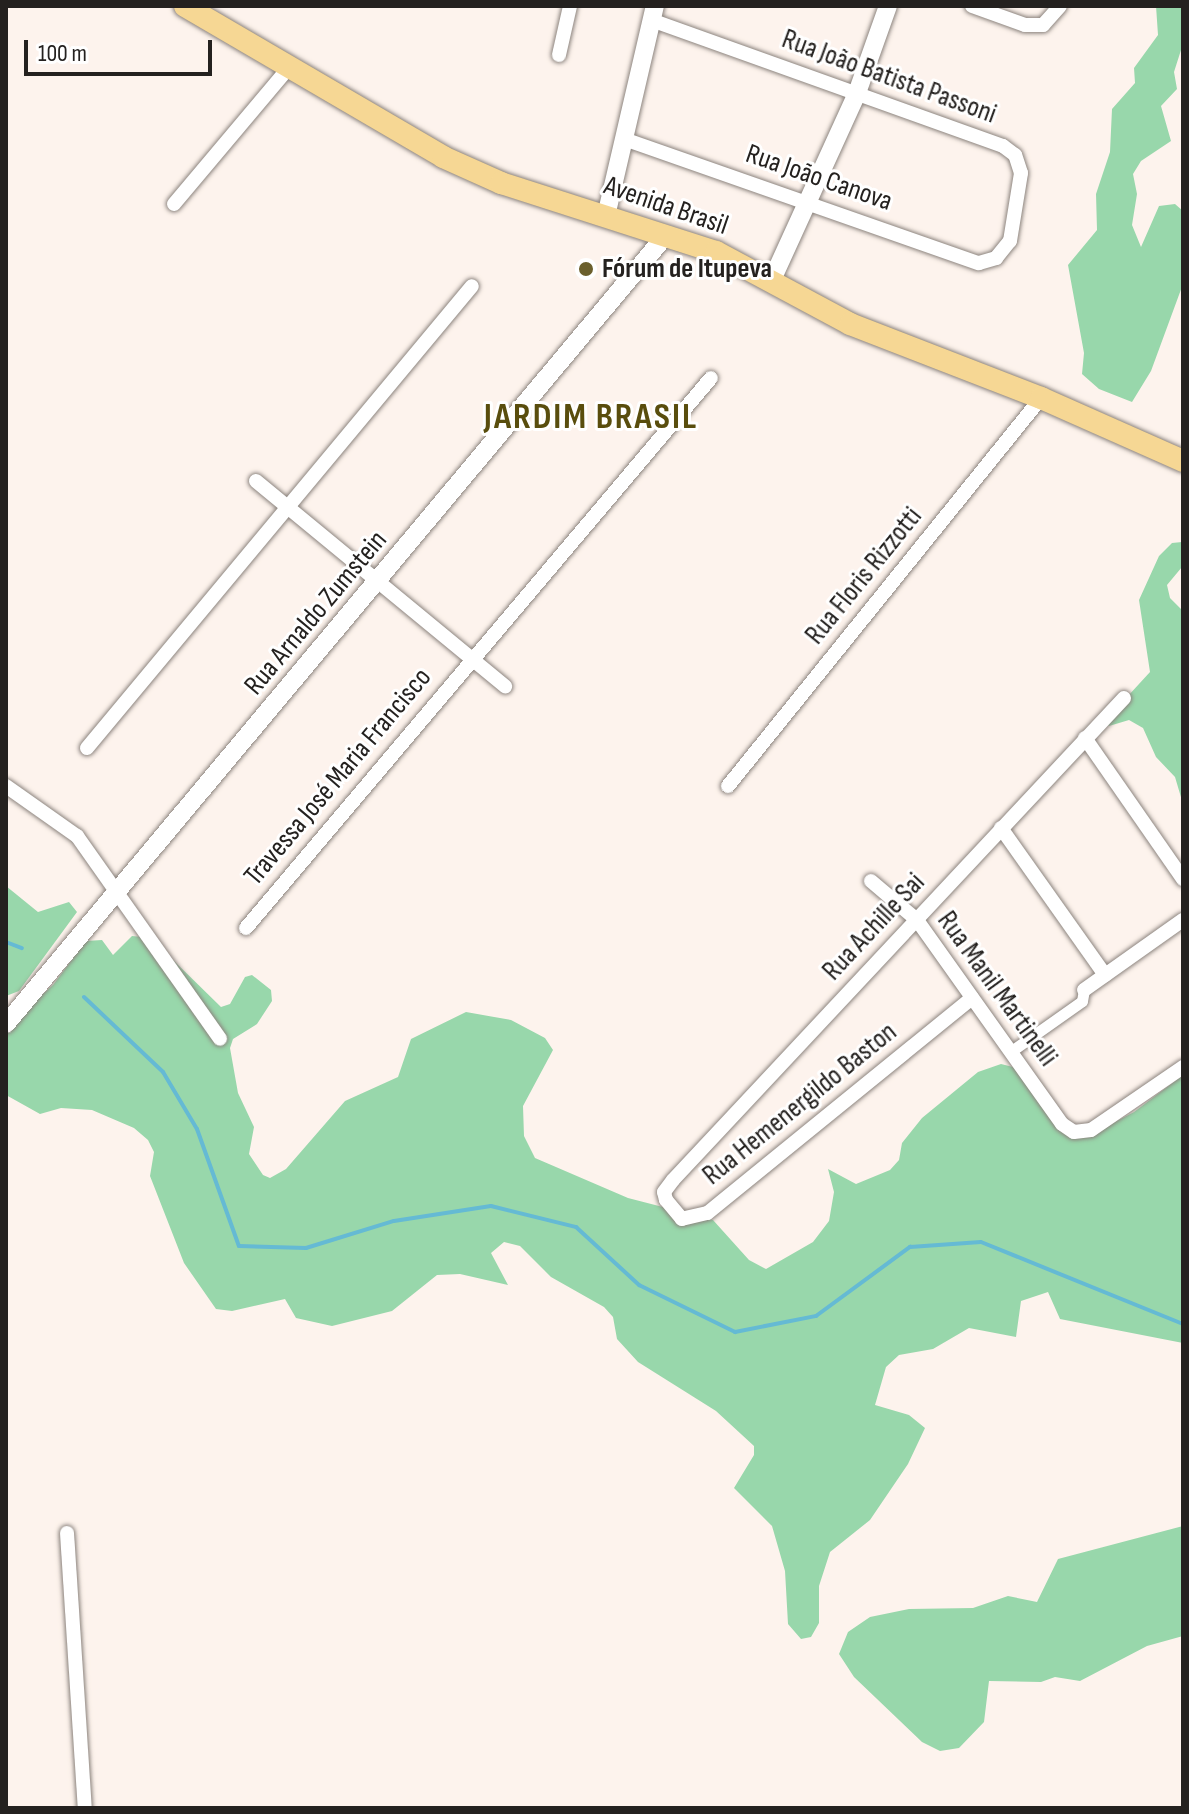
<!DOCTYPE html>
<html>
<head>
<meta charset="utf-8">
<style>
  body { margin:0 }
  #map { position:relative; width:1189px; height:1814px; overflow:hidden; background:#fdf3ed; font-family:"Sofia Sans Condensed",sans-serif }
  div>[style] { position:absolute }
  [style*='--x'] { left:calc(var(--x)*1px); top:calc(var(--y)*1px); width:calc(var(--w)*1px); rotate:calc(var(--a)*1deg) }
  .forest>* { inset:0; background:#98d7ab }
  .stream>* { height:4px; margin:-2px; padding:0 2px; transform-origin:2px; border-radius:2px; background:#65bad4 }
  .roads { filter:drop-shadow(0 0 2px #8c847e) drop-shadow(0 0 2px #8c847e) }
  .pedestrian>* { height:11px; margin:-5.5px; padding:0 5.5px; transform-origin:5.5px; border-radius:5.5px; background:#fff }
  .minor>* { height:14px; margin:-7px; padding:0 7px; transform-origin:7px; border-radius:7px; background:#fff }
  .tertiary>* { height:18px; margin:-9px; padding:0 9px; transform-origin:9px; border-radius:9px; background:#fff }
  .primary>* { height:22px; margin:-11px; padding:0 11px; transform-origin:11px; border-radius:11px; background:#f6d794 }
  .dots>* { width:22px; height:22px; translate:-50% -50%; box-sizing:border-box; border:4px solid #fff; border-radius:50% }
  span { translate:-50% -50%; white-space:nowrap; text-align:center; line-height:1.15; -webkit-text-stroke:6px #fff; paint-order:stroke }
  .street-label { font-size:28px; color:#24211f }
  .poi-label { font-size:28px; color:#24211f; font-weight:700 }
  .left { translate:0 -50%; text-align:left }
  .district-label { font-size:36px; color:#594d0d; font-weight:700; letter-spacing:2px }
  .frame { position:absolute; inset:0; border:8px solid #24211f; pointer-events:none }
  .scale { position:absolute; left:24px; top:40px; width:188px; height:36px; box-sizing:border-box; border:4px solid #24211f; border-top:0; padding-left:10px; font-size:24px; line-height:28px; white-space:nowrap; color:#24211f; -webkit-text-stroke:6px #fff; paint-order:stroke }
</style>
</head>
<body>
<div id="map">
  <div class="forest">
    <div style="clip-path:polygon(1156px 6px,1183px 6px,1181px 50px,1174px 72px,1177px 89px,1161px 106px,1171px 141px,1141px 161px,1133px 174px,1137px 194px,1132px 225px,1141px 247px,1159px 206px,1175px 204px,1183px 211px,1183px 284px,1151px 371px,1132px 402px,1099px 389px,1082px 374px,1084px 353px,1068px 265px,1097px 230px,1096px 194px,1110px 152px,1112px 109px,1135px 83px,1134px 68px,1158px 35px)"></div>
    <div style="clip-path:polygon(1182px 542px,1182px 567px,1167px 585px,1170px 598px,1183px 611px,1183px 804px,1175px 777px,1156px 757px,1143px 728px,1129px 720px,1109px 726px,1105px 721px,1150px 672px,1139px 600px,1159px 556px,1172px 543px)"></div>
    <div style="clip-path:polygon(6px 886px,38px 912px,69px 902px,77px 912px,19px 991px,6px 996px)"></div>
    <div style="clip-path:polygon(132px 936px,142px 937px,171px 958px,221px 1007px,230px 1004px,245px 977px,252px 975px,271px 990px,272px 1001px,257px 1024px,233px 1039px,230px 1048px,238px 1093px,254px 1127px,249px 1154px,263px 1175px,270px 1178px,286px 1169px,345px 1101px,398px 1077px,411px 1039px,466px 1012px,511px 1020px,545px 1038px,553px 1050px,523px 1106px,524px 1136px,535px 1158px,628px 1198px,713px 1220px,749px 1260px,766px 1269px,813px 1242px,829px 1221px,834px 1192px,828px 1169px,856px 1184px,890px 1170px,899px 1160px,902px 1143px,922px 1118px,978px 1072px,1001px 1064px,1013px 1067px,1064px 1131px,1088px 1136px,1134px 1112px,1183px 1075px,1183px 1343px,1060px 1319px,1048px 1292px,1021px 1301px,1016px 1337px,969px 1328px,933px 1349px,899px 1355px,886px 1367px,875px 1405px,909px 1415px,925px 1428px,908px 1464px,870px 1520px,830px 1552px,819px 1586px,819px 1623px,811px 1637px,801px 1639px,788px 1624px,785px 1571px,772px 1526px,734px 1488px,754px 1455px,754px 1446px,716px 1411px,638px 1362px,617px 1339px,613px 1317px,604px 1307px,551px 1277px,520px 1246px,504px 1242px,491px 1253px,508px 1285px,460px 1274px,437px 1275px,392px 1311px,332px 1326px,296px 1318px,285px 1299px,232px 1311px,216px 1309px,184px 1263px,150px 1176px,154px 1152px,148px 1140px,134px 1128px,92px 1110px,61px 1108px,40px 1114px,6px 1095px,6px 1029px,11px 1023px,53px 985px,86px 941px,102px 940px,113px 955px)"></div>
    <div style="clip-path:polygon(1183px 1526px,1183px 1636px,1147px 1646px,1080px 1681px,1055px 1677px,1041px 1682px,989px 1681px,984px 1722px,959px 1748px,940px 1751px,922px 1742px,854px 1677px,839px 1654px,848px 1632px,870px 1617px,909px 1609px,973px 1608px,1008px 1596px,1037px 1602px,1058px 1559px)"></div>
  </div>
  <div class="stream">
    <div style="--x:6;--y:942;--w:17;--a:21"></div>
    <div style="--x:84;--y:997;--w:109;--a:43.5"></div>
    <div style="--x:163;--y:1072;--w:66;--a:59.2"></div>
    <div style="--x:197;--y:1129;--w:124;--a:70.3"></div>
    <div style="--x:239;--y:1246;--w:67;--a:1.7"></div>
    <div style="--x:306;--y:1248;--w:92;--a:-17.1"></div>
    <div style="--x:394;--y:1221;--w:98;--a:-8.8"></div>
    <div style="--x:491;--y:1206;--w:88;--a:13.9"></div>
    <div style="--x:576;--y:1227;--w:86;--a:42.6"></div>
    <div style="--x:639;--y:1285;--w:107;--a:26.1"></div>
    <div style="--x:735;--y:1332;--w:83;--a:-11.2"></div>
    <div style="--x:816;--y:1316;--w:117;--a:-36.3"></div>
    <div style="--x:910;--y:1247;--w:71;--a:-4"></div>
    <div style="--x:981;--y:1242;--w:218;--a:22.1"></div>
  </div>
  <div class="roads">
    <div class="pedestrian">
      <div style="--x:1010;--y:1052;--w:88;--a:-35.3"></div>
      <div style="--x:1082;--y:1001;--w:11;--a:-80"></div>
    </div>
    <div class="minor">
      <div style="--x:972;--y:6;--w:56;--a:19.7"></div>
      <div style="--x:1025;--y:25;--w:18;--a:0"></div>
      <div style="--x:1043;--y:25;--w:25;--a:-48"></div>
      <div style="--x:559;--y:55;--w:50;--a:-77.3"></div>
      <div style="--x:624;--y:139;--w:376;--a:19.3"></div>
      <div style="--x:979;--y:263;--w:18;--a:-16"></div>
      <div style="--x:996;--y:258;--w:22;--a:-51"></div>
      <div style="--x:1010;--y:241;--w:69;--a:-80.8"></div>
      <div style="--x:1021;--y:173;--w:19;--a:-108"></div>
      <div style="--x:1015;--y:155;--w:15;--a:-143"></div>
      <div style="--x:1003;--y:146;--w:373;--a:-160.3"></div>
      <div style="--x:174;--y:204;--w:182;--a:-49.9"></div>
      <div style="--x:256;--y:481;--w:323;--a:39.5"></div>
      <div style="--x:1085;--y:738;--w:172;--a:55.2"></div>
      <div style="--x:87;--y:748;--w:601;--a:-50.19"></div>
      <div style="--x:6;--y:786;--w:87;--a:35.2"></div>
      <div style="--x:77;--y:836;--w:248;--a:54.8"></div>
      <div style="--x:728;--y:786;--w:499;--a:-51.1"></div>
      <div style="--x:1001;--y:828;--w:180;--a:54.7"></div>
      <div style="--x:871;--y:881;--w:60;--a:40.3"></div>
      <div style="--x:917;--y:920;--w:250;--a:54.6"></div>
      <div style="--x:1062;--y:1124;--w:14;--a:34"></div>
      <div style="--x:1074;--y:1132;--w:17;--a:-7"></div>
      <div style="--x:1091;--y:1130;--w:112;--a:-34.4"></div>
      <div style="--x:246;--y:928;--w:720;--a:-49.79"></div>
      <div style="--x:1084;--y:990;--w:121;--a:-35.3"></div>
      <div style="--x:972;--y:998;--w:341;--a:140.9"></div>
      <div style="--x:707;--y:1213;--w:26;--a:167"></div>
      <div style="--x:682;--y:1219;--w:25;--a:-130"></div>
      <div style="--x:666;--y:1200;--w:8;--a:-104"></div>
      <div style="--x:664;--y:1192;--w:15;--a:-53"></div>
      <div style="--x:673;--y:1180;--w:660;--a:-46.9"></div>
      <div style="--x:67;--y:1533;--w:276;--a:86.3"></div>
    </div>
    <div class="tertiary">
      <div style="--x:606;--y:216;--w:216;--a:-76.9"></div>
      <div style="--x:771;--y:282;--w:208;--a:-65.5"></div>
      <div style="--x:857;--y:93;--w:92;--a:-70.4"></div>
      <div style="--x:6;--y:1024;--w:1027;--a:-50.09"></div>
    </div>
    <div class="primary">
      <div style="--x:185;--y:6;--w:299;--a:30.3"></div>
      <div style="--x:443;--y:157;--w:64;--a:24.1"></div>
      <div style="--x:501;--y:183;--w:226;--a:17.8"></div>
      <div style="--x:716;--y:252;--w:152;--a:28.2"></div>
      <div style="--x:850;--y:324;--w:205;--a:21.2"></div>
      <div style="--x:1041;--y:398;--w:155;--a:23.9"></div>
    </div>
  </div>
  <div class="dots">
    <div style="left:586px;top:269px;background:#6b5f2c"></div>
  </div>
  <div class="street-label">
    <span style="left:889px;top:77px;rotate:20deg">Rua João Batista Passoni</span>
    <span style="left:819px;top:178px;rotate:19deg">Rua João Canova</span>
    <span style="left:666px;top:206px;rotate:19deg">Avenida Brasil</span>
    <span style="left:864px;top:576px;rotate:-51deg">Rua Floris Rizzotti</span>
    <span style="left:316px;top:613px;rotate:-50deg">Rua Arnaldo Zumstein</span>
    <span style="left:338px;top:777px;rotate:-50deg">Travessa José Maria Francisco</span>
    <span style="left:874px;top:927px;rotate:-47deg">Rua Achille Sai</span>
    <span style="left:997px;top:989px;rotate:54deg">Rua Manil Martinelli</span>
    <span style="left:800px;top:1104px;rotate:-39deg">Rua Hemenergildo Baston</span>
  </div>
  <div class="poi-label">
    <span class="left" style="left:602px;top:269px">Fórum de Itupeva</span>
  </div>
  <div class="district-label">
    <span style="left:591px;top:418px">JARDIM BRASIL</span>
  </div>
  <div class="frame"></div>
  <div class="scale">100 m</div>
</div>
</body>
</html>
